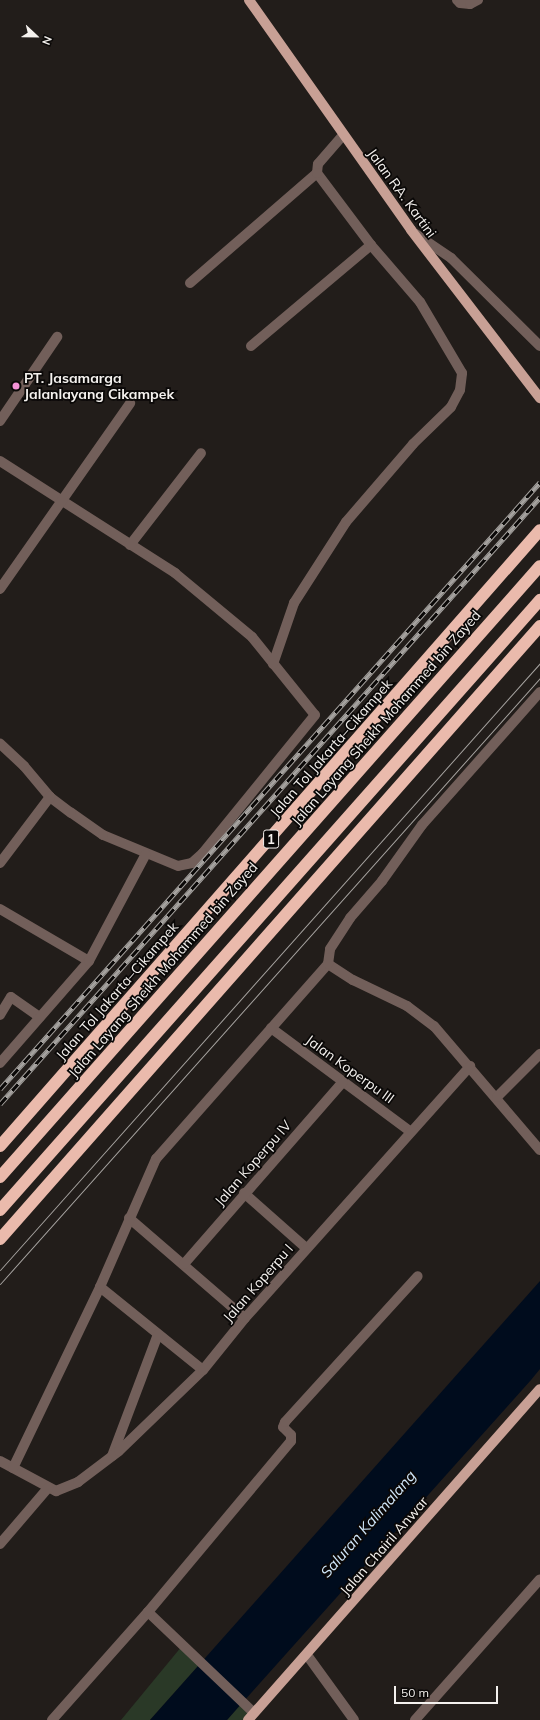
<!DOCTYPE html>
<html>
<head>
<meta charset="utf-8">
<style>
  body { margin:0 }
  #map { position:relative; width:540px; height:1720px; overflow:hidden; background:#221d1a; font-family:Mulish,sans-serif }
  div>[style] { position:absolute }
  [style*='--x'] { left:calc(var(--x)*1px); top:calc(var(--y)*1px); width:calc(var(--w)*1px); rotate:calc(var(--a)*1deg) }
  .green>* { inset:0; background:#2a3927 }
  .water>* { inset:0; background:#000c1d }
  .minor>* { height:10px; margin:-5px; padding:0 5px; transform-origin:5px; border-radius:5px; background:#725f5a }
  .primary>* { height:10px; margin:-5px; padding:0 5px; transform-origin:5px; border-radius:5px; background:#c8a095 }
  .motorway>* { height:12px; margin:-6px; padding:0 6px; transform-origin:6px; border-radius:6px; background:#eabaac }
  .tram>* { height:1px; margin:-0.5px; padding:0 0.5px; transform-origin:0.5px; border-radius:0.5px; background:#a5a29f }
  .rail>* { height:4.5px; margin-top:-2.25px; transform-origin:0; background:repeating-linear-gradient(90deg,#0a0807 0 9px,#a5a29f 0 18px); box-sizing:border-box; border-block:1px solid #a5a29f }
  .dots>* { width:11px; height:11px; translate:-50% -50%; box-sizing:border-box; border:2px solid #0a0807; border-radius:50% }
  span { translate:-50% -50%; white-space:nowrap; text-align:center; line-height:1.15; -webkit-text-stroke:3.5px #0a0807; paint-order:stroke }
  .shield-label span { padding:1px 3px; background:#0a0807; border:1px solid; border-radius:3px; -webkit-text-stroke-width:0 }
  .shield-label { font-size:13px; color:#f4f1ee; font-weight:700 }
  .street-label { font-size:14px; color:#f4f1ee }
  .poi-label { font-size:14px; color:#f4f1ee; font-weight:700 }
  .left { translate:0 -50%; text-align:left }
  .water-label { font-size:15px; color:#d1e8fb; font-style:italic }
  .north { position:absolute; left:16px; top:16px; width:40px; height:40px; -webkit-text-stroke:3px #0a0807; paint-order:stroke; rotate:112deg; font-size:11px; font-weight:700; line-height:16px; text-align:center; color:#f4f1ee }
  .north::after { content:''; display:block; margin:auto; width:14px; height:18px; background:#f4f1ee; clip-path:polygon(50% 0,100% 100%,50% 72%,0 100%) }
  .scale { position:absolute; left:394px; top:1686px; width:104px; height:18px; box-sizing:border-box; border:2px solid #f4f1ee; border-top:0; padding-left:5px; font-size:12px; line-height:14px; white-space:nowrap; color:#f4f1ee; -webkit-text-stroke:3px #0a0807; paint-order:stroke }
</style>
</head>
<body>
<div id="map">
  <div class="green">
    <div style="clip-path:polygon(182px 1646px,201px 1663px,150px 1720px,121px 1720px)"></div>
    <div style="clip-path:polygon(242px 1702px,249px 1708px,248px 1720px,227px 1720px)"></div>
  </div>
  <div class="water">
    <div style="clip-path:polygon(540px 1281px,540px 1369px,531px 1380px,227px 1720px,150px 1720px)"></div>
  </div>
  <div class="minor">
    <div style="--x:457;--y:0;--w:4;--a:45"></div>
    <div style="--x:460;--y:3;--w:10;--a:6"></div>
    <div style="--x:470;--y:4;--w:9;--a:-27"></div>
    <div style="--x:414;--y:233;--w:45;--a:34"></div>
    <div style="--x:451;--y:258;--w:125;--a:44.7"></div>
    <div style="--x:190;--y:283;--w:168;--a:-40.9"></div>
    <div style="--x:251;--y:346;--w:157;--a:-40.1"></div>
    <div style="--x:0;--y:421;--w:102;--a:-55.8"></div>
    <div style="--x:0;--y:461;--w:208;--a:32.6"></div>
    <div style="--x:175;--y:573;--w:100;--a:39.7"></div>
    <div style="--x:252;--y:637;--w:100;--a:51.1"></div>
    <div style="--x:315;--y:715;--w:178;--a:129.1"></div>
    <div style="--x:203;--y:853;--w:15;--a:138"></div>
    <div style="--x:192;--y:863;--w:14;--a:168"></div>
    <div style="--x:178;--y:866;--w:81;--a:-157.5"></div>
    <div style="--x:103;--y:835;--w:39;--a:-145"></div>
    <div style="--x:71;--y:813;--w:26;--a:-143"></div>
    <div style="--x:50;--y:797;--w:40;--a:-130"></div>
    <div style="--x:24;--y:766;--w:33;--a:-137"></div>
    <div style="--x:130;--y:545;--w:116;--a:-52.3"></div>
    <div style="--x:0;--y:589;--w:227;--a:-55"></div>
    <div style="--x:273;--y:664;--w:65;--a:-71"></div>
    <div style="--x:294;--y:603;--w:96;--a:-57.3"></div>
    <div style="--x:346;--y:522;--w:103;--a:-49.3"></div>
    <div style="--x:413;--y:444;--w:53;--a:-44.2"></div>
    <div style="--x:451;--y:407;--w:19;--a:-62"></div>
    <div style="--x:460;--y:390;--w:17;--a:-83"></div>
    <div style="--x:462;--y:373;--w:82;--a:-120.6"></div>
    <div style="--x:420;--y:302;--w:75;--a:-130.7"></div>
    <div style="--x:371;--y:245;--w:90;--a:-126.9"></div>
    <div style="--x:317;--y:173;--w:9;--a:-84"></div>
    <div style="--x:318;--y:164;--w:37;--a:-49"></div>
    <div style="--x:0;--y:863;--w:83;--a:-52.9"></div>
    <div style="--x:0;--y:909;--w:103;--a:30.3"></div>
    <div style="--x:328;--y:964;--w:30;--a:33"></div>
    <div style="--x:353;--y:980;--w:60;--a:25.7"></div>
    <div style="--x:407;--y:1006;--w:34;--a:37"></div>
    <div style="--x:434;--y:1026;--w:163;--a:49.5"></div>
    <div style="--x:0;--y:1015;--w:21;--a:-59"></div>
    <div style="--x:11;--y:997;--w:35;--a:35"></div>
    <div style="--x:271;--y:1028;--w:174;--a:36.6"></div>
    <div style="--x:0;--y:1063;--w:135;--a:-48.9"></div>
    <div style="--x:89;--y:961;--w:121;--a:-62"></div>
    <div style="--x:497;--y:1097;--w:61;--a:-45"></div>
    <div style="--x:244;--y:1193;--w:83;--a:41.6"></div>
    <div style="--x:129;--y:1218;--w:153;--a:40.8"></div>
    <div style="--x:184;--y:1264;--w:242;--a:-48.9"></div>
    <div style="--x:100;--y:1287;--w:132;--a:38.9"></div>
    <div style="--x:112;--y:1456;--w:130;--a:-69.3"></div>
    <div style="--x:0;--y:1461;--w:64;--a:28.2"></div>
    <div style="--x:56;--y:1491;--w:24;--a:-22"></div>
    <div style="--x:78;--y:1482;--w:51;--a:-37.1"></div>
    <div style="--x:119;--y:1451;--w:117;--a:-44"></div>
    <div style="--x:203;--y:1370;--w:67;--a:-51.1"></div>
    <div style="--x:245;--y:1318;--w:338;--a:-48.2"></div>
    <div style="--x:13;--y:1468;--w:201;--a:-64.3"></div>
    <div style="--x:100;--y:1287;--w:140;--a:-66.4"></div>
    <div style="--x:156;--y:1159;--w:260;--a:-48.6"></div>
    <div style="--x:328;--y:964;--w:15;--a:-82"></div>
    <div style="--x:330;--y:949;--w:37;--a:-57"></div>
    <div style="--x:350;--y:918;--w:49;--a:-49.1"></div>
    <div style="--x:382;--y:881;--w:69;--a:-54.5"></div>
    <div style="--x:422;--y:825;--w:178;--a:-48.4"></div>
    <div style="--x:0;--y:1544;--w:74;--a:-49.4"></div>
    <div style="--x:148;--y:1612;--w:146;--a:43.6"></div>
    <div style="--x:307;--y:1655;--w:80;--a:54.1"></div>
    <div style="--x:52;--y:1720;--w:144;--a:-48.4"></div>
    <div style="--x:148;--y:1612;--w:223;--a:-50.1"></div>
    <div style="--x:291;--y:1441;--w:6;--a:-90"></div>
    <div style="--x:291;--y:1435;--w:11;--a:-135"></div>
    <div style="--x:283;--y:1427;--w:5;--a:-68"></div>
    <div style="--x:285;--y:1422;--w:197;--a:-47.7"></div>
    <div style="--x:415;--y:1720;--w:188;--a:-48.4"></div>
  </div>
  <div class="primary">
    <div style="--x:249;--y:0;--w:281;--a:54.8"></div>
    <div style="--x:411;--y:230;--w:212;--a:52.5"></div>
    <div style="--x:248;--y:1720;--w:441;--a:-48.6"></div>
  </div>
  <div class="motorway">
    <div style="--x:0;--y:1146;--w:819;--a:-48.76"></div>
    <div style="--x:0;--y:1177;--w:815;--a:-48.53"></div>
    <div style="--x:0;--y:1210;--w:815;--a:-48.48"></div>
    <div style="--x:0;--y:1239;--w:817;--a:-48.62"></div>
  </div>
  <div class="tram">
    <div style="--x:0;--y:1270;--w:812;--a:-48.34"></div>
    <div style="--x:0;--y:1284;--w:812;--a:-48.3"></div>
  </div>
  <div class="rail">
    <div style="--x:0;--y:1089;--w:812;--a:-48.34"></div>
    <div style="--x:0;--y:1104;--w:812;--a:-48.34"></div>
  </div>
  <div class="dots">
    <div style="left:16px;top:386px;background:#f391d6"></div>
  </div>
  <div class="shield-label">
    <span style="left:271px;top:839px">1</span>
  </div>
  <div class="street-label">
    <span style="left:402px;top:193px;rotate:54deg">Jalan RA. Kartini</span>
    <span style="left:386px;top:718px;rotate:-49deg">Jalan Layang Sheikh Mohammed bin Zayed</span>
    <span style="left:331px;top:748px;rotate:-49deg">Jalan Tol Jakarta–Cikampek</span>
    <span style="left:163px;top:970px;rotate:-49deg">Jalan Layang Sheikh Mohammed bin Zayed</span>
    <span style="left:117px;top:991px;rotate:-49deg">Jalan Tol Jakarta–Cikampek</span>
    <span style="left:350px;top:1069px;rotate:36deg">Jalan Koperpu III</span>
    <span style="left:253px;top:1163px;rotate:-49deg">Jalan Koperpu IV</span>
    <span style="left:258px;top:1283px;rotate:-49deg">Jalan Koperpu I</span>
    <span style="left:384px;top:1546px;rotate:-49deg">Jalan Chairil Anwar</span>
  </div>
  <div class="poi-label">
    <span class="left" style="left:24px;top:386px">PT. Jasamarga<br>Jalanlayang Cikampek</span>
  </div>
  <div class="water-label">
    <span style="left:368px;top:1524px;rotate:-49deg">Saluran Kalimalang</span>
  </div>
  <div class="north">N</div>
  <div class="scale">50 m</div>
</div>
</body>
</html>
